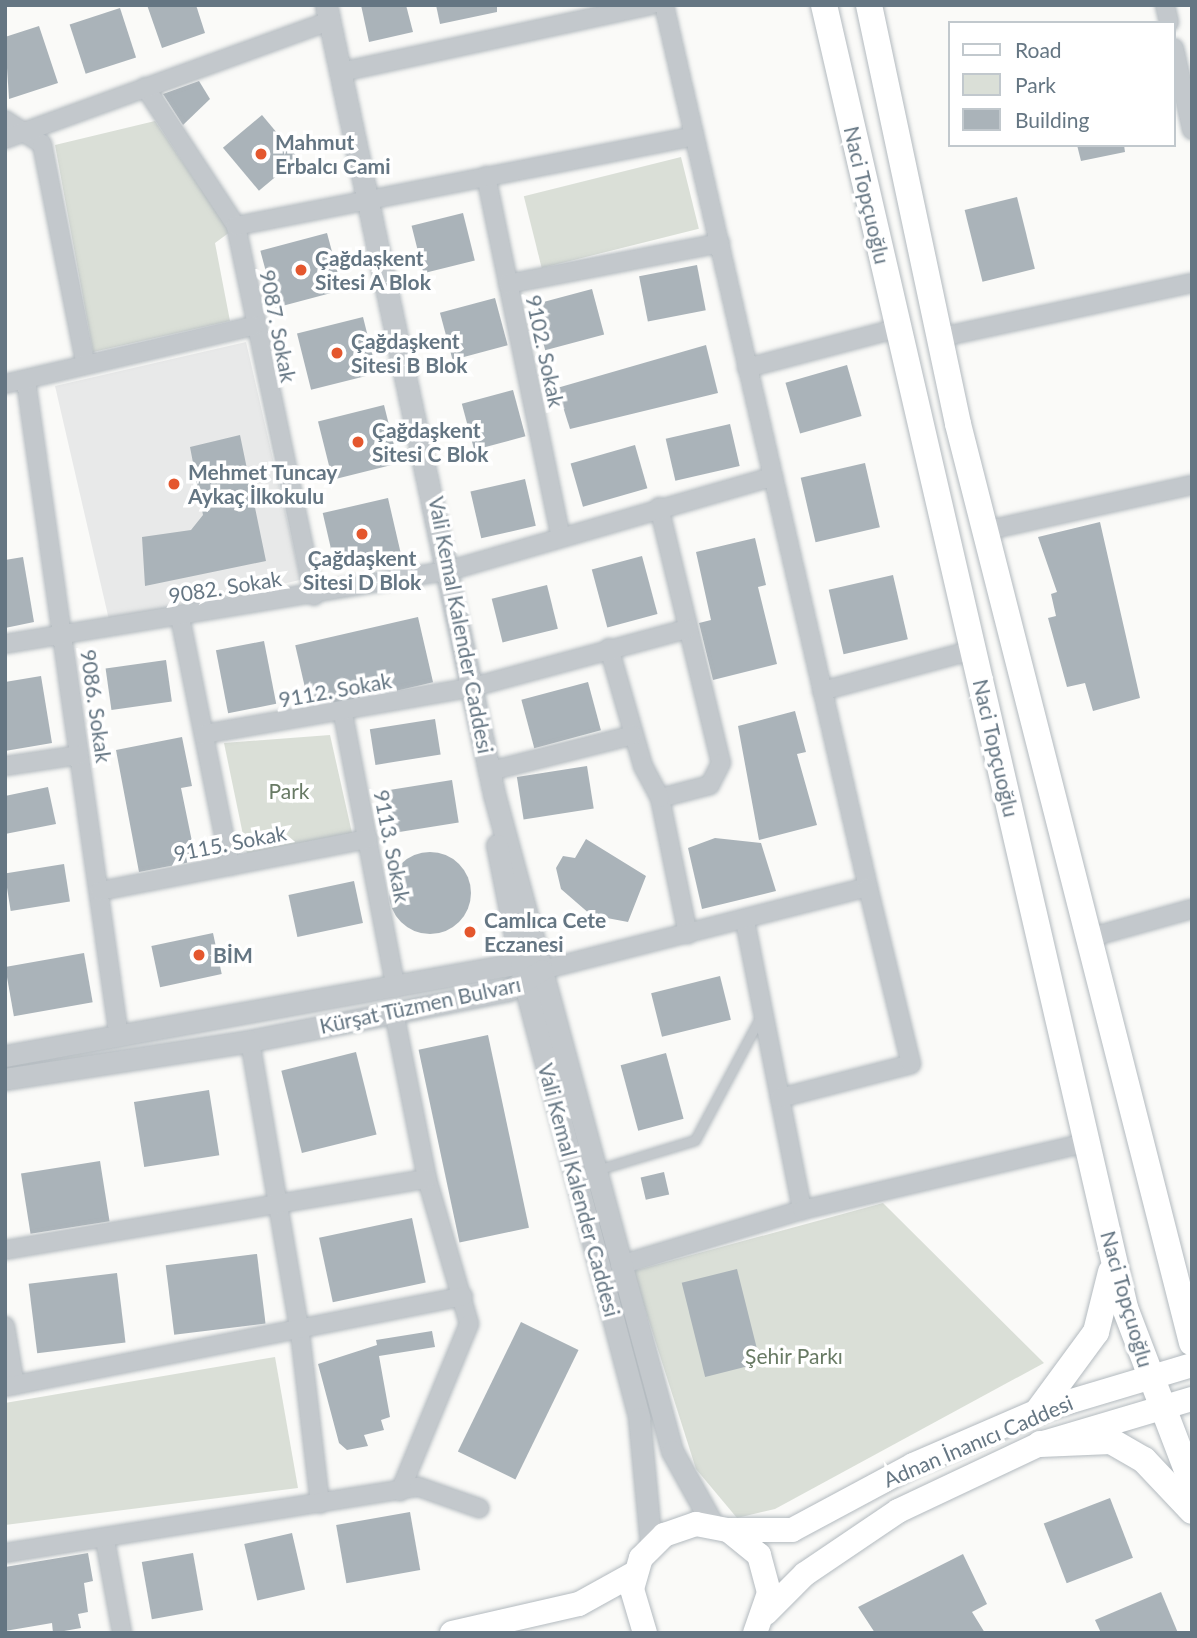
<!DOCTYPE html>
<html>
<head>
<meta charset="utf-8">
<style>
  body { margin:0 }
  #map { position:relative; width:1197px; height:1638px; overflow:hidden; background:#fafaf8; font-family:Lato,sans-serif }
  div>[style] { position:absolute }
  [style*='--x'] { left:calc(var(--x)*1px); top:calc(var(--y)*1px); width:calc(var(--w)*1px); rotate:calc(var(--a)*1deg) }
  .built>* { inset:0; background:#e8e9e9; transform-origin:0 0 }
  .green>* { inset:0; background:#dadfd7; transform-origin:0 0 }
  .building>* { inset:0; background:#aab3b9; transform-origin:0 0 }
  .round { border-radius:50% }
  .roads { filter:drop-shadow(0 0 2px #b3babf) drop-shadow(0 0 2px #b3babf) }
  .service>* { height:9px; margin:-4.5px; padding:0 4.5px; transform-origin:4.5px; border-radius:4.5px; background:#c3c8cc }
  .minor>* { height:18px; margin:-9px; padding:0 9px; transform-origin:9px; border-radius:9px; background:#c3c8cc }
  .tertiary>* { height:21px; margin:-10.5px; padding:0 10.5px; transform-origin:10.5px; border-radius:10.5px; background:#c3c8cc }
  .secondary>* { height:24px; margin:-12px; padding:0 12px; transform-origin:12px; border-radius:12px; background:#fff }
  .primary>* { height:26px; margin:-13px; padding:0 13px; transform-origin:13px; border-radius:13px; background:#fff }
  .dots>* { width:19px; height:19px; translate:-50% -50%; box-sizing:border-box; border:4px solid #fff; border-radius:50% }
  span { translate:-50% -50%; white-space:nowrap; text-align:center; line-height:1.15; -webkit-text-stroke:7px #fff; paint-order:stroke }
  .poi-label { font-size:21px; color:#657683; font-weight:700 }
  .left { translate:0 -50%; text-align:left }
  .street-label { font-size:21px; color:#657683 }
  .park-label { font-size:21px; color:#687a64 }
  .frame { position:absolute; inset:0; border:7px solid #657683; pointer-events:none }
  .legend { position:absolute; left:948px; top:21px; width:228px; height:126px; box-sizing:border-box; background:#fff; border:2px solid #c1c8cd; margin:0; padding:9px 12px; list-style:none; font-size:21px; color:#657683 }
  .legend li { display:flex; align-items:center; gap:14px; height:35px }
  .legend b { width:35px; border:2px solid #c1c8cd }
</style>
</head>
<body>
<div id="map">
  <div class="built">
    <div style="left:246px;top:342px;width:244px;height:196px;rotate:77deg"></div>
  </div>
  <div class="green">
    <div style="clip-path:polygon(155px 121px,230px 232px,215px 243px,230px 321px,93px 352px,55px 145px)"></div>
    <div style="left:681px;top:157px;width:74px;height:162px;rotate:76deg"></div>
    <div style="clip-path:polygon(330px 735px,352px 833px,247px 854px,224px 743px)"></div>
    <div style="clip-path:polygon(883px 1203px,1044px 1363px,775px 1509px,737px 1518px,696px 1469px,633px 1271px)"></div>
    <div style="clip-path:polygon(275px 1357px,298px 1488px,5px 1525px,5px 1403px)"></div>
  </div>
  <div class="building">
    <div style="clip-path:polygon(147px 5px,196px 5px,205px 33px,162px 48px)"></div>
    <div style="clip-path:polygon(361px 5px,406px 5px,413px 32px,369px 42px)"></div>
    <div style="clip-path:polygon(436px 5px,497px 5px,497px 12px,440px 24px)"></div>
    <div style="left:120px;top:8px;width:52px;height:53px;rotate:72deg"></div>
    <div style="clip-path:polygon(39px 26px,58px 83px,9px 99px,5px 37px)"></div>
    <div style="clip-path:polygon(199px 81px,210px 99px,183px 125px,163px 94px)"></div>
    <div style="left:262px;top:115px;width:56px;height:51px;rotate:50deg"></div>
    <div style="clip-path:polygon(1077px 145px,1124px 145px,1125px 152px,1081px 161px)"></div>
    <div style="left:1017px;top:197px;width:74px;height:54px;rotate:76deg"></div>
    <div style="left:463px;top:213px;width:49px;height:53px;rotate:76deg"></div>
    <div style="left:327px;top:233px;width:59px;height:69px;rotate:75deg"></div>
    <div style="left:697px;top:265px;width:46px;height:59px;rotate:79deg"></div>
    <div style="left:592px;top:289px;width:47px;height:61px;rotate:75deg"></div>
    <div style="left:495px;top:298px;width:49px;height:57px;rotate:75deg"></div>
    <div style="left:363px;top:317px;width:58px;height:68px;rotate:76deg"></div>
    <div style="clip-path:polygon(706px 345px,718px 393px,570px 429px,557px 388px)"></div>
    <div style="left:847px;top:365px;width:53px;height:64px;rotate:74deg"></div>
    <div style="left:513px;top:390px;width:48px;height:53px;rotate:75deg"></div>
    <div style="left:384px;top:405px;width:60px;height:68px;rotate:76deg"></div>
    <div style="left:730px;top:424px;width:43px;height:66px;rotate:77deg"></div>
    <div style="clip-path:polygon(240px 435px,266px 561px,145px 586px,142px 537px,191px 530px,203px 515px,190px 447px)"></div>
    <div style="left:635px;top:445px;width:45px;height:67px;rotate:74deg"></div>
    <div style="left:865px;top:463px;width:66px;height:66px;rotate:77deg"></div>
    <div style="left:525px;top:479px;width:48px;height:56px;rotate:77deg"></div>
    <div style="left:388px;top:498px;width:57px;height:67px;rotate:77deg"></div>
    <div style="clip-path:polygon(1100px 522px,1140px 698px,1093px 711px,1085px 683px,1067px 687px,1048px 618px,1056px 616px,1051px 594px,1057px 592px,1038px 537px)"></div>
    <div style="clip-path:polygon(755px 538px,766px 585px,758px 587px,777px 664px,713px 680px,699px 623px,711px 620px,696px 552px)"></div>
    <div style="left:642px;top:556px;width:60px;height:52px;rotate:75deg"></div>
    <div style="clip-path:polygon(23px 557px,34px 622px,5px 628px,5px 560px)"></div>
    <div style="left:893px;top:575px;width:66px;height:66px;rotate:77deg"></div>
    <div style="left:547px;top:585px;width:45px;height:57px;rotate:76deg"></div>
    <div style="left:418px;top:617px;width:67px;height:126px;rotate:77deg"></div>
    <div style="left:264px;top:641px;width:64px;height:49px;rotate:79deg"></div>
    <div style="left:166px;top:660px;width:42px;height:61px;rotate:82deg"></div>
    <div style="clip-path:polygon(41px 676px,52px 743px,5px 751px,5px 682px)"></div>
    <div style="left:588px;top:682px;width:50px;height:69px;rotate:75deg"></div>
    <div style="clip-path:polygon(795px 711px,806px 752px,797px 754px,817px 825px,759px 840px,738px 726px)"></div>
    <div style="left:435px;top:719px;width:36px;height:66px;rotate:81deg"></div>
    <div style="clip-path:polygon(182px 737px,192px 786px,181px 788px,196px 861px,139px 872px,116px 750px)"></div>
    <div style="left:587px;top:766px;width:43px;height:71px;rotate:81deg"></div>
    <div style="left:452px;top:780px;width:43px;height:65px;rotate:81deg"></div>
    <div style="clip-path:polygon(48px 787px,56px 824px,5px 834px,5px 796px)"></div>
    <div style="clip-path:polygon(715px 838px,761px 843px,776px 891px,702px 909px,688px 848px)"></div>
    <div style="clip-path:polygon(586px 839px,646px 876px,628px 922px,591px 915px,561px 889px,556px 868px,563px 856px,575px 858px)"></div>
    <div class="round" style="left:389px;top:852px;width:82px;height:82px"></div>
    <div style="left:64px;top:864px;width:38px;height:60px;rotate:81deg"></div>
    <div style="left:354px;top:881px;width:43px;height:67px;rotate:78deg"></div>
    <div style="left:213px;top:933px;width:42px;height:63px;rotate:78deg"></div>
    <div style="left:84px;top:953px;width:50px;height:80px;rotate:80deg"></div>
    <div style="left:720px;top:976px;width:45px;height:71px;rotate:76deg"></div>
    <div style="left:488px;top:1035px;width:197px;height:71px;rotate:78deg"></div>
    <div style="left:356px;top:1052px;width:85px;height:77px;rotate:76deg"></div>
    <div style="left:666px;top:1053px;width:68px;height:47px;rotate:75deg"></div>
    <div style="left:209px;top:1090px;width:66px;height:76px;rotate:81deg"></div>
    <div style="left:100px;top:1161px;width:61px;height:80px;rotate:81deg"></div>
    <div style="left:664px;top:1172px;width:23px;height:24px;rotate:77deg"></div>
    <div style="left:412px;top:1218px;width:66px;height:95px;rotate:78deg"></div>
    <div style="left:257px;top:1254px;width:70px;height:92px;rotate:83deg"></div>
    <div style="left:737px;top:1269px;width:97px;height:57px;rotate:76deg"></div>
    <div style="left:117px;top:1273px;width:70px;height:89px;rotate:83deg"></div>
    <div style="left:521px;top:1322px;width:64px;height:144px;rotate:26deg"></div>
    <div style="clip-path:polygon(432px 1331px,435px 1347px,379px 1356px,390px 1417px,381px 1420px,384px 1430px,364px 1435px,368px 1446px,347px 1450px,339px 1443px,318px 1364px,377px 1345px,376px 1340px)"></div>
    <div style="left:1110px;top:1498px;width:64px;height:71px;rotate:69deg"></div>
    <div style="left:410px;top:1512px;width:59px;height:75px;rotate:80deg"></div>
    <div style="left:292px;top:1533px;width:58px;height:49px;rotate:77deg"></div>
    <div style="clip-path:polygon(88px 1553px,93px 1581px,84px 1583px,88px 1612px,78px 1614px,81px 1628px,53px 1633px,52px 1623px,5px 1631px,5px 1567px)"></div>
    <div style="left:193px;top:1553px;width:58px;height:52px;rotate:80deg"></div>
    <div style="clip-path:polygon(963px 1554px,987px 1604px,972px 1612px,985px 1633px,875px 1633px,858px 1607px)"></div>
    <div style="clip-path:polygon(1161px 1592px,1178px 1633px,1101px 1633px,1095px 1620px)"></div>
  </div>
  <div class="roads">
    <div class="service">
      <div style="--x:597;--y:1170;--w:102;--a:-17"></div>
      <div style="--x:695;--y:1140;--w:143;--a:-62"></div>
    </div>
    <div class="minor">
      <div style="--x:1165;--y:5;--w:18;--a:77"></div>
      <div style="--x:1174;--y:48;--w:84;--a:77.6"></div>
      <div style="--x:341;--y:72;--w:317;--a:-12.2"></div>
      <div style="--x:145;--y:87;--w:166;--a:56.8"></div>
      <div style="--x:236;--y:226;--w:378;--a:78.1"></div>
      <div style="--x:5;--y:120;--w:44;--a:33"></div>
      <div style="--x:42;--y:144;--w:222;--a:78.8"></div>
      <div style="--x:5;--y:139;--w:346;--a:-20"></div>
      <div style="--x:486;--y:176;--w:366;--a:78.3"></div>
      <div style="--x:236;--y:226;--w:467;--a:-11.1"></div>
      <div style="--x:508;--y:284;--w:216;--a:-10.9"></div>
      <div style="--x:942;--y:337;--w:256;--a:-12.2"></div>
      <div style="--x:747;--y:368;--w:156;--a:-14.8"></div>
      <div style="--x:26;--y:381;--w:663;--a:81.93"></div>
      <div style="--x:5;--y:384;--w:255;--a:-13.2"></div>
      <div style="--x:659;--y:507;--w:263;--a:76.4"></div>
      <div style="--x:721;--y:763;--w:25;--a:117"></div>
      <div style="--x:710;--y:785;--w:52;--a:165.4"></div>
      <div style="--x:660;--y:798;--w:139;--a:78.4"></div>
      <div style="--x:984;--y:531;--w:213;--a:-12.5"></div>
      <div style="--x:180;--y:617;--w:254;--a:78.6"></div>
      <div style="--x:5;--y:644;--w:452;--a:-9.4"></div>
      <div style="--x:451;--y:570;--w:334;--a:-16.2"></div>
      <div style="--x:609;--y:648;--w:123;--a:73.9"></div>
      <div style="--x:643;--y:766;--w:36;--a:62"></div>
      <div style="--x:822;--y:691;--w:156;--a:-15.2"></div>
      <div style="--x:343;--y:714;--w:279;--a:79.1"></div>
      <div style="--x:204;--y:734;--w:273;--a:-9.9"></div>
      <div style="--x:473;--y:687;--w:221;--a:-15.2"></div>
      <div style="--x:5;--y:766;--w:75;--a:-8.5"></div>
      <div style="--x:490;--y:771;--w:147;--a:-14.1"></div>
      <div style="--x:100;--y:891;--w:273;--a:-11"></div>
      <div style="--x:745;--y:921;--w:295;--a:78.8"></div>
      <div style="--x:1085;--y:939;--w:111;--a:-15.7"></div>
      <div style="--x:542;--y:970;--w:336;--a:-14.3"></div>
      <div style="--x:868;--y:887;--w:905;--a:-103.02"></div>
      <div style="--x:394;--y:1012;--w:170;--a:78.8"></div>
      <div style="--x:427;--y:1179;--w:151;--a:73.8"></div>
      <div style="--x:469;--y:1324;--w:181;--a:112.4"></div>
      <div style="--x:250;--y:1041;--w:296;--a:80.3"></div>
      <div style="--x:300;--y:1333;--w:172;--a:83.3"></div>
      <div style="--x:780;--y:1098;--w:135;--a:-14.5"></div>
      <div style="--x:911;--y:1064;--w:182;--a:-103.7"></div>
      <div style="--x:5;--y:1250;--w:428;--a:-9.6"></div>
      <div style="--x:620;--y:1265;--w:190;--a:-16.8"></div>
      <div style="--x:802;--y:1210;--w:291;--a:-13.3"></div>
      <div style="--x:5;--y:1326;--w:60;--a:80.4"></div>
      <div style="--x:5;--y:1387;--w:467;--a:-11.2"></div>
      <div style="--x:105;--y:1540;--w:95;--a:79.6"></div>
      <div style="--x:5;--y:1553;--w:419;--a:-9.1"></div>
      <div style="--x:419;--y:1487;--w:64;--a:19.3"></div>
    </div>
    <div class="tertiary">
      <div style="--x:326;--y:5;--w:807;--a:77.98"></div>
      <div style="--x:494;--y:794;--w:681;--a:74.84"></div>
      <div style="--x:672;--y:1451;--w:85;--a:61"></div>
      <div style="--x:497;--y:845;--w:143;--a:78.7"></div>
      <div style="--x:525;--y:985;--w:448;--a:75.2"></div>
      <div style="--x:639;--y:1418;--w:128;--a:84.6"></div>
      <div style="--x:5;--y:1056;--w:524;--a:-10.22"></div>
      <div style="--x:521;--y:963;--w:22;--a:18"></div>
      <div style="--x:542;--y:970;--w:39;--a:149"></div>
      <div style="--x:509;--y:990;--w:264;--a:168.9"></div>
      <div style="--x:250;--y:1041;--w:248;--a:171.2"></div>
    </div>
    <div class="secondary">
      <div style="--x:728;--y:1530;--w:64;--a:0"></div>
      <div style="--x:792;--y:1530;--w:137;--a:-28.2"></div>
      <div style="--x:913;--y:1465;--w:136;--a:-23.4"></div>
      <div style="--x:1038;--y:1411;--w:161;--a:-16.6"></div>
      <div style="--x:766;--y:1613;--w:55;--a:-45"></div>
      <div style="--x:805;--y:1574;--w:112;--a:-34.1"></div>
      <div style="--x:898;--y:1511;--w:157;--a:-25.3"></div>
      <div style="--x:1040;--y:1444;--w:159;--a:-16.5"></div>
      <div style="--x:452;--y:1633;--w:130;--a:-12.9"></div>
      <div style="--x:579;--y:1604;--w:64;--a:-29"></div>
      <div style="--x:645;--y:1633;--w:46;--a:-106.5"></div>
      <div style="--x:632;--y:1589;--w:32;--a:-74"></div>
      <div style="--x:641;--y:1558;--w:33;--a:-45"></div>
      <div style="--x:664;--y:1535;--w:34;--a:-19"></div>
      <div style="--x:696;--y:1524;--w:33;--a:11"></div>
      <div style="--x:728;--y:1530;--w:40;--a:39"></div>
      <div style="--x:759;--y:1555;--w:39;--a:75"></div>
      <div style="--x:769;--y:1593;--w:42;--a:109.3"></div>
    </div>
    <div class="primary">
      <div style="--x:824;--y:5;--w:1337;--a:76.99"></div>
      <div style="--x:1125;--y:1308;--w:187;--a:69.1"></div>
      <div style="--x:869;--y:5;--w:428;--a:78"></div>
      <div style="--x:958;--y:424;--w:948;--a:75.71"></div>
      <div style="--x:1038;--y:1411;--w:98;--a:-53.7"></div>
      <div style="--x:1096;--y:1332;--w:62;--a:-76"></div>
      <div style="--x:1040;--y:1444;--w:71;--a:-2.4"></div>
      <div style="--x:1111;--y:1441;--w:38;--a:30"></div>
      <div style="--x:1144;--y:1460;--w:70;--a:46.7"></div>
    </div>
  </div>
  <div class="dots">
    <div style="left:261px;top:154px;background:#e4572e"></div>
    <div style="left:301px;top:270px;background:#e4572e"></div>
    <div style="left:337px;top:353px;background:#e4572e"></div>
    <div style="left:358px;top:442px;background:#e4572e"></div>
    <div style="left:174px;top:484px;background:#e4572e"></div>
    <div style="left:362px;top:534px;background:#e4572e"></div>
    <div style="left:470px;top:932px;background:#e4572e"></div>
    <div style="left:199px;top:955px;background:#e4572e"></div>
  </div>
  <div class="poi-label">
    <span class="left" style="left:275px;top:154px">Mahmut<br>Erbalcı Cami</span>
    <span class="left" style="left:315px;top:270px">Çağdaşkent<br>Sitesi A Blok</span>
    <span class="left" style="left:351px;top:353px">Çağdaşkent<br>Sitesi B Blok</span>
    <span class="left" style="left:372px;top:442px">Çağdaşkent<br>Sitesi C Blok</span>
    <span class="left" style="left:188px;top:484px">Mehmet Tuncay<br>Aykaç İlkokulu</span>
    <span style="left:362px;top:570px">Çağdaşkent<br>Sitesi D Blok</span>
    <span class="left" style="left:484px;top:932px">Camlıca Cete<br>Eczanesi</span>
    <span class="left" style="left:213px;top:955px">BİM</span>
  </div>
  <div class="street-label">
    <span style="left:867px;top:195px;rotate:77deg">Naci Topçuoğlu</span>
    <span style="left:278px;top:326px;rotate:79deg">9087. Sokak</span>
    <span style="left:545px;top:351px;rotate:78deg">9102. Sokak</span>
    <span style="left:225px;top:587px;rotate:-9deg">9082. Sokak</span>
    <span style="left:461px;top:625px;rotate:79deg">Vali Kemal Kalender Caddesi</span>
    <span style="left:335px;top:690px;rotate:-10deg">9112. Sokak</span>
    <span style="left:96px;top:706px;rotate:82deg">9086. Sokak</span>
    <span style="left:996px;top:748px;rotate:77deg">Naci Topçuoğlu</span>
    <span style="left:230px;top:843px;rotate:-11deg">9115. Sokak</span>
    <span style="left:392px;top:846px;rotate:79deg">9113. Sokak</span>
    <span style="left:420px;top:1005px;rotate:-12deg">Kürşat Tüzmen Bulvarı</span>
    <span style="left:579px;top:1190px;rotate:75deg">Vali Kemal Kalender Caddesi</span>
    <span style="left:1127px;top:1299px;rotate:74deg">Naci Topçuoğlu</span>
    <span style="left:978px;top:1441px;rotate:-23deg">Adnan İnanıcı Caddesi</span>
  </div>
  <div class="park-label">
    <span style="left:289px;top:791px">Park</span>
    <span style="left:794px;top:1356px">Şehir Parkı</span>
  </div>
  <div class="frame"></div>
  <ul class="legend">
  <li><b style="height:9px;background:#fff"></b>Road</li>
  <li><b style="height:19px;background:#dadfd7"></b>Park</li>
  <li><b style="height:19px;background:#aab3b9"></b>Building</li>
  </ul>
</div>
</body>
</html>
